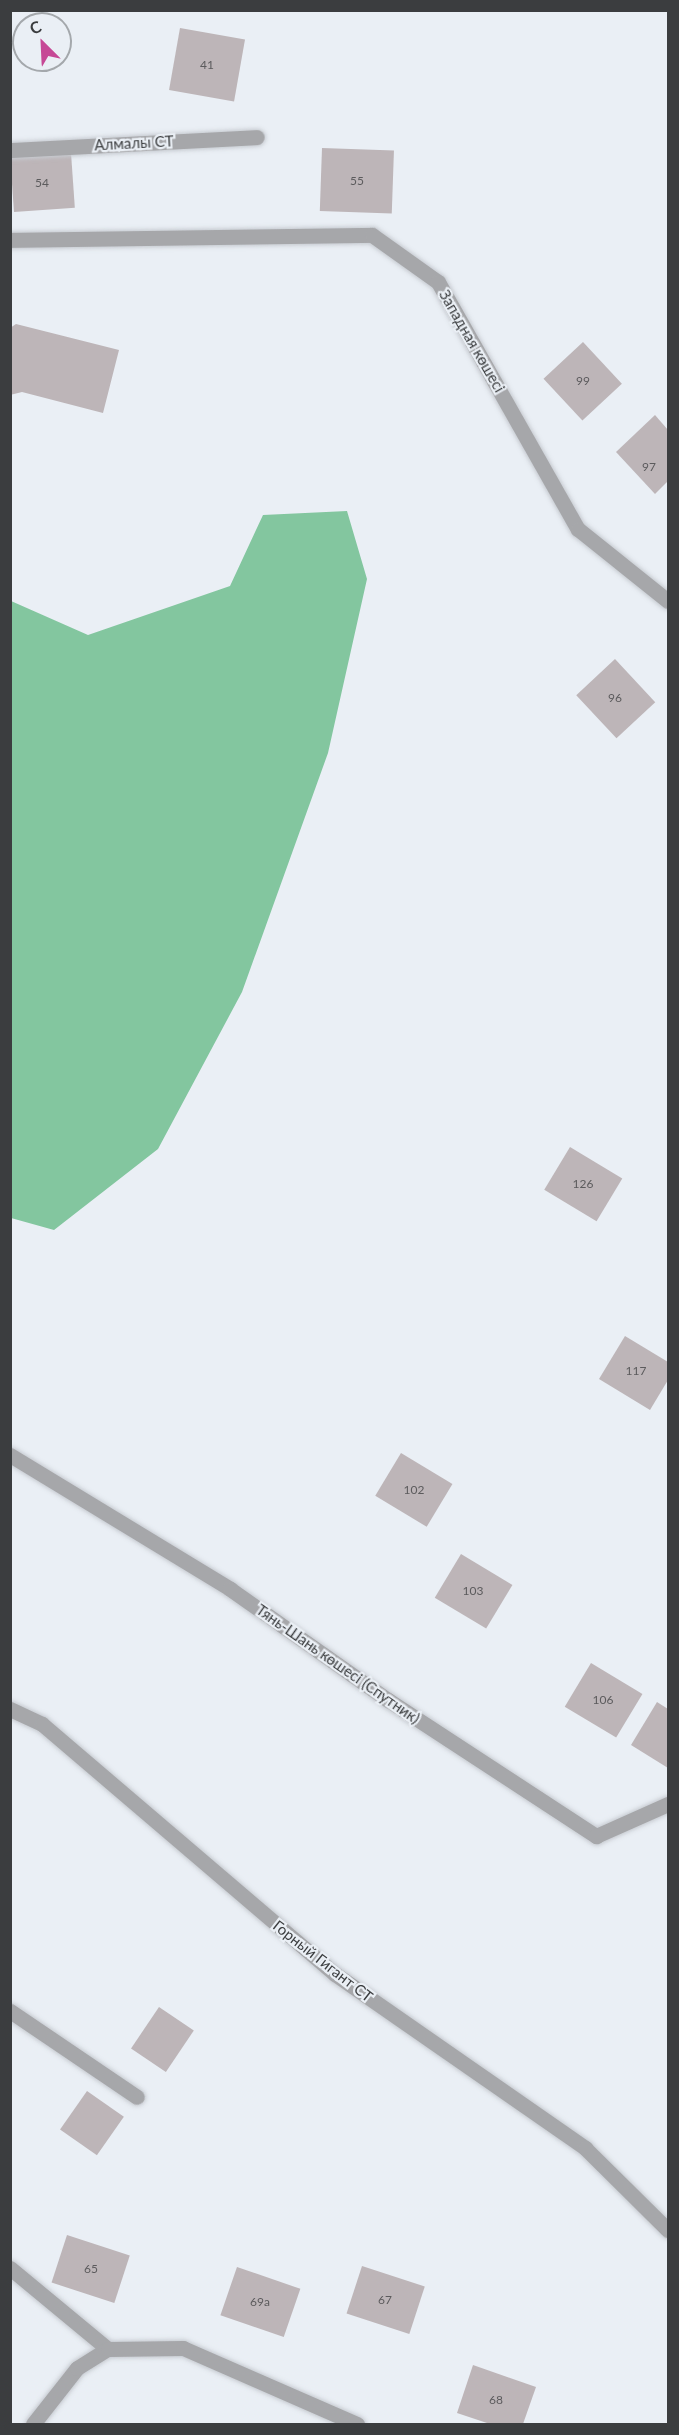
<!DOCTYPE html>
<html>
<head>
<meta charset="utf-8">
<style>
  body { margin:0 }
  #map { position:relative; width:679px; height:2435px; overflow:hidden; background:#eaeff5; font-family:Lato,sans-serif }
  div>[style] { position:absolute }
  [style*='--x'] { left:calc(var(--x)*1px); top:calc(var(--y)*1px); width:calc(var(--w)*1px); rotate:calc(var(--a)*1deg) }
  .forest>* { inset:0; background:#83c69f }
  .building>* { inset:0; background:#bdb5b8; transform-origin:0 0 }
  .roads { filter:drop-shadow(0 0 2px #c7cbd1) drop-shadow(0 0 2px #c7cbd1) }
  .lane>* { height:15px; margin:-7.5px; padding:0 7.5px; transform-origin:7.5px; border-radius:7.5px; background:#a6a7aa }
  .street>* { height:15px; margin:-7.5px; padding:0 7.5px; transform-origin:7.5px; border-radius:7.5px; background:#a6a7aa }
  span { translate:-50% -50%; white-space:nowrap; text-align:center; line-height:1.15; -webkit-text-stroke:4.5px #eaeff5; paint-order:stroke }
  .number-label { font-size:12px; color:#5c5b5d }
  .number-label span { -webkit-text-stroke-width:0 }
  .street-label { font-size:15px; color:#3b3d3f }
  .frame { position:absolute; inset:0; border:12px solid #3b3d3f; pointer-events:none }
  .north { position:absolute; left:12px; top:12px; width:60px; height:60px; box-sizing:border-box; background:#eaeff5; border:2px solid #a4a8ac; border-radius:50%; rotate:336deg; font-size:16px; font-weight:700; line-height:24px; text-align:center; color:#3b3d3f }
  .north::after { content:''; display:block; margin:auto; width:21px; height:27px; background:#c64896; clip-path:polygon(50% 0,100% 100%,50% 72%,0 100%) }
</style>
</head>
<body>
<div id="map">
  <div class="forest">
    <div style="clip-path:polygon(347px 511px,367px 579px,328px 753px,242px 992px,158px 1149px,54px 1230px,11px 1218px,11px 601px,88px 635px,230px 586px,263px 515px)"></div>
  </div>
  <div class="building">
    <div style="left:180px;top:28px;width:66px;height:63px;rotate:10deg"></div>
    <div style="left:322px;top:148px;width:72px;height:63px;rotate:2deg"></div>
    <div style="left:71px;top:153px;width:55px;height:61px;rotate:86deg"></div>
    <div style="clip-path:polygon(16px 324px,119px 350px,103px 413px,22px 392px,10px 395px,10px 328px)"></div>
    <div style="left:583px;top:342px;width:57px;height:54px;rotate:47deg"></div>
    <div style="clip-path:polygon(655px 415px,668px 430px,668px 481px,655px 494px,616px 452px)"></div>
    <div style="left:615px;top:659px;width:59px;height:53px;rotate:47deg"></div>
    <div style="left:570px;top:1147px;width:61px;height:50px;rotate:31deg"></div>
    <div style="clip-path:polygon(625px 1336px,668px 1362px,668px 1380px,650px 1410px,599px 1379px)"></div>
    <div style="left:401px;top:1453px;width:60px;height:50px;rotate:31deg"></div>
    <div style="left:461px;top:1554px;width:60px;height:51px;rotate:31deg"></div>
    <div style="left:591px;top:1663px;width:60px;height:51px;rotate:31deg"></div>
    <div style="clip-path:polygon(657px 1702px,668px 1709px,668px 1768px,631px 1745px)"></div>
    <div style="left:159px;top:2007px;width:42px;height:50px;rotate:34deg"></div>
    <div style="left:87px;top:2091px;width:45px;height:47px;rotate:35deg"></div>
    <div style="left:67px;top:2235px;width:66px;height:50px;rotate:18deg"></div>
    <div style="left:362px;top:2266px;width:66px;height:50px;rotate:18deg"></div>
    <div style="left:237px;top:2267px;width:67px;height:51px;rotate:19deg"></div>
    <div style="clip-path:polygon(473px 2365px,536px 2387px,523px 2424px,490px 2424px,457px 2413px)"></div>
  </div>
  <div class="roads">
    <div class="lane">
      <div style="--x:10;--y:2011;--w:153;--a:34.1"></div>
      <div style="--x:10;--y:2268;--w:127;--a:39.6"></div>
    </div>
    <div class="street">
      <div style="--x:10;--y:150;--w:247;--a:-3"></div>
      <div style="--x:10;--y:240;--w:362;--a:-0.8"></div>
      <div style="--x:372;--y:235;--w:81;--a:35.5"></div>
      <div style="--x:438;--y:282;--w:284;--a:60.5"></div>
      <div style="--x:578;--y:529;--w:115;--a:38.7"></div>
      <div style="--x:10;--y:1455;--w:258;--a:31.3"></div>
      <div style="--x:230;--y:1589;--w:193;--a:35.1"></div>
      <div style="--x:388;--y:1700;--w:249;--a:33.2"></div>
      <div style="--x:596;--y:1836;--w:79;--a:-24"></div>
      <div style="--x:10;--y:1709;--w:35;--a:25"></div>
      <div style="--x:42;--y:1724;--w:385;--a:40.5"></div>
      <div style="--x:335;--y:1974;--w:305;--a:34.8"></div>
      <div style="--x:585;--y:2148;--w:117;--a:44.7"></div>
      <div style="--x:33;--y:2424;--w:71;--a:-51.8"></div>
      <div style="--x:77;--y:2368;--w:36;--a:-32"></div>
      <div style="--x:108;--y:2349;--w:75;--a:-0.8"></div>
      <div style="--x:183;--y:2348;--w:190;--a:23.6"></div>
    </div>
  </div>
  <div class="number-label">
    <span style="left:207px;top:65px">41</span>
    <span style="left:357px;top:181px">55</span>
    <span style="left:42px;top:183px">54</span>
    <span style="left:583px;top:381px">99</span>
    <span style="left:649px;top:467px">97</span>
    <span style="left:615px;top:698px">96</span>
    <span style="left:583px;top:1184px">126</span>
    <span style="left:636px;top:1371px">117</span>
    <span style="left:414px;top:1490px">102</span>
    <span style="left:473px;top:1591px">103</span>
    <span style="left:603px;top:1700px">106</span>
    <span style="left:91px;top:2269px">65</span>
    <span style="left:385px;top:2300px">67</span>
    <span style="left:260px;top:2302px">69а</span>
    <span style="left:496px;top:2400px">68</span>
  </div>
  <div class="street-label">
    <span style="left:134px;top:143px;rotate:-3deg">Алмалы СТ</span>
    <span style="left:472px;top:341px;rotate:60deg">Западная көшесі</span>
    <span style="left:338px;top:1664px;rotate:35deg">Тянь-Шань көшесі (Спутник)</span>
    <span style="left:323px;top:1961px;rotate:38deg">Горный Гигант СТ</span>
  </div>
  <div class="frame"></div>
  <div class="north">С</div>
</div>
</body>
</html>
